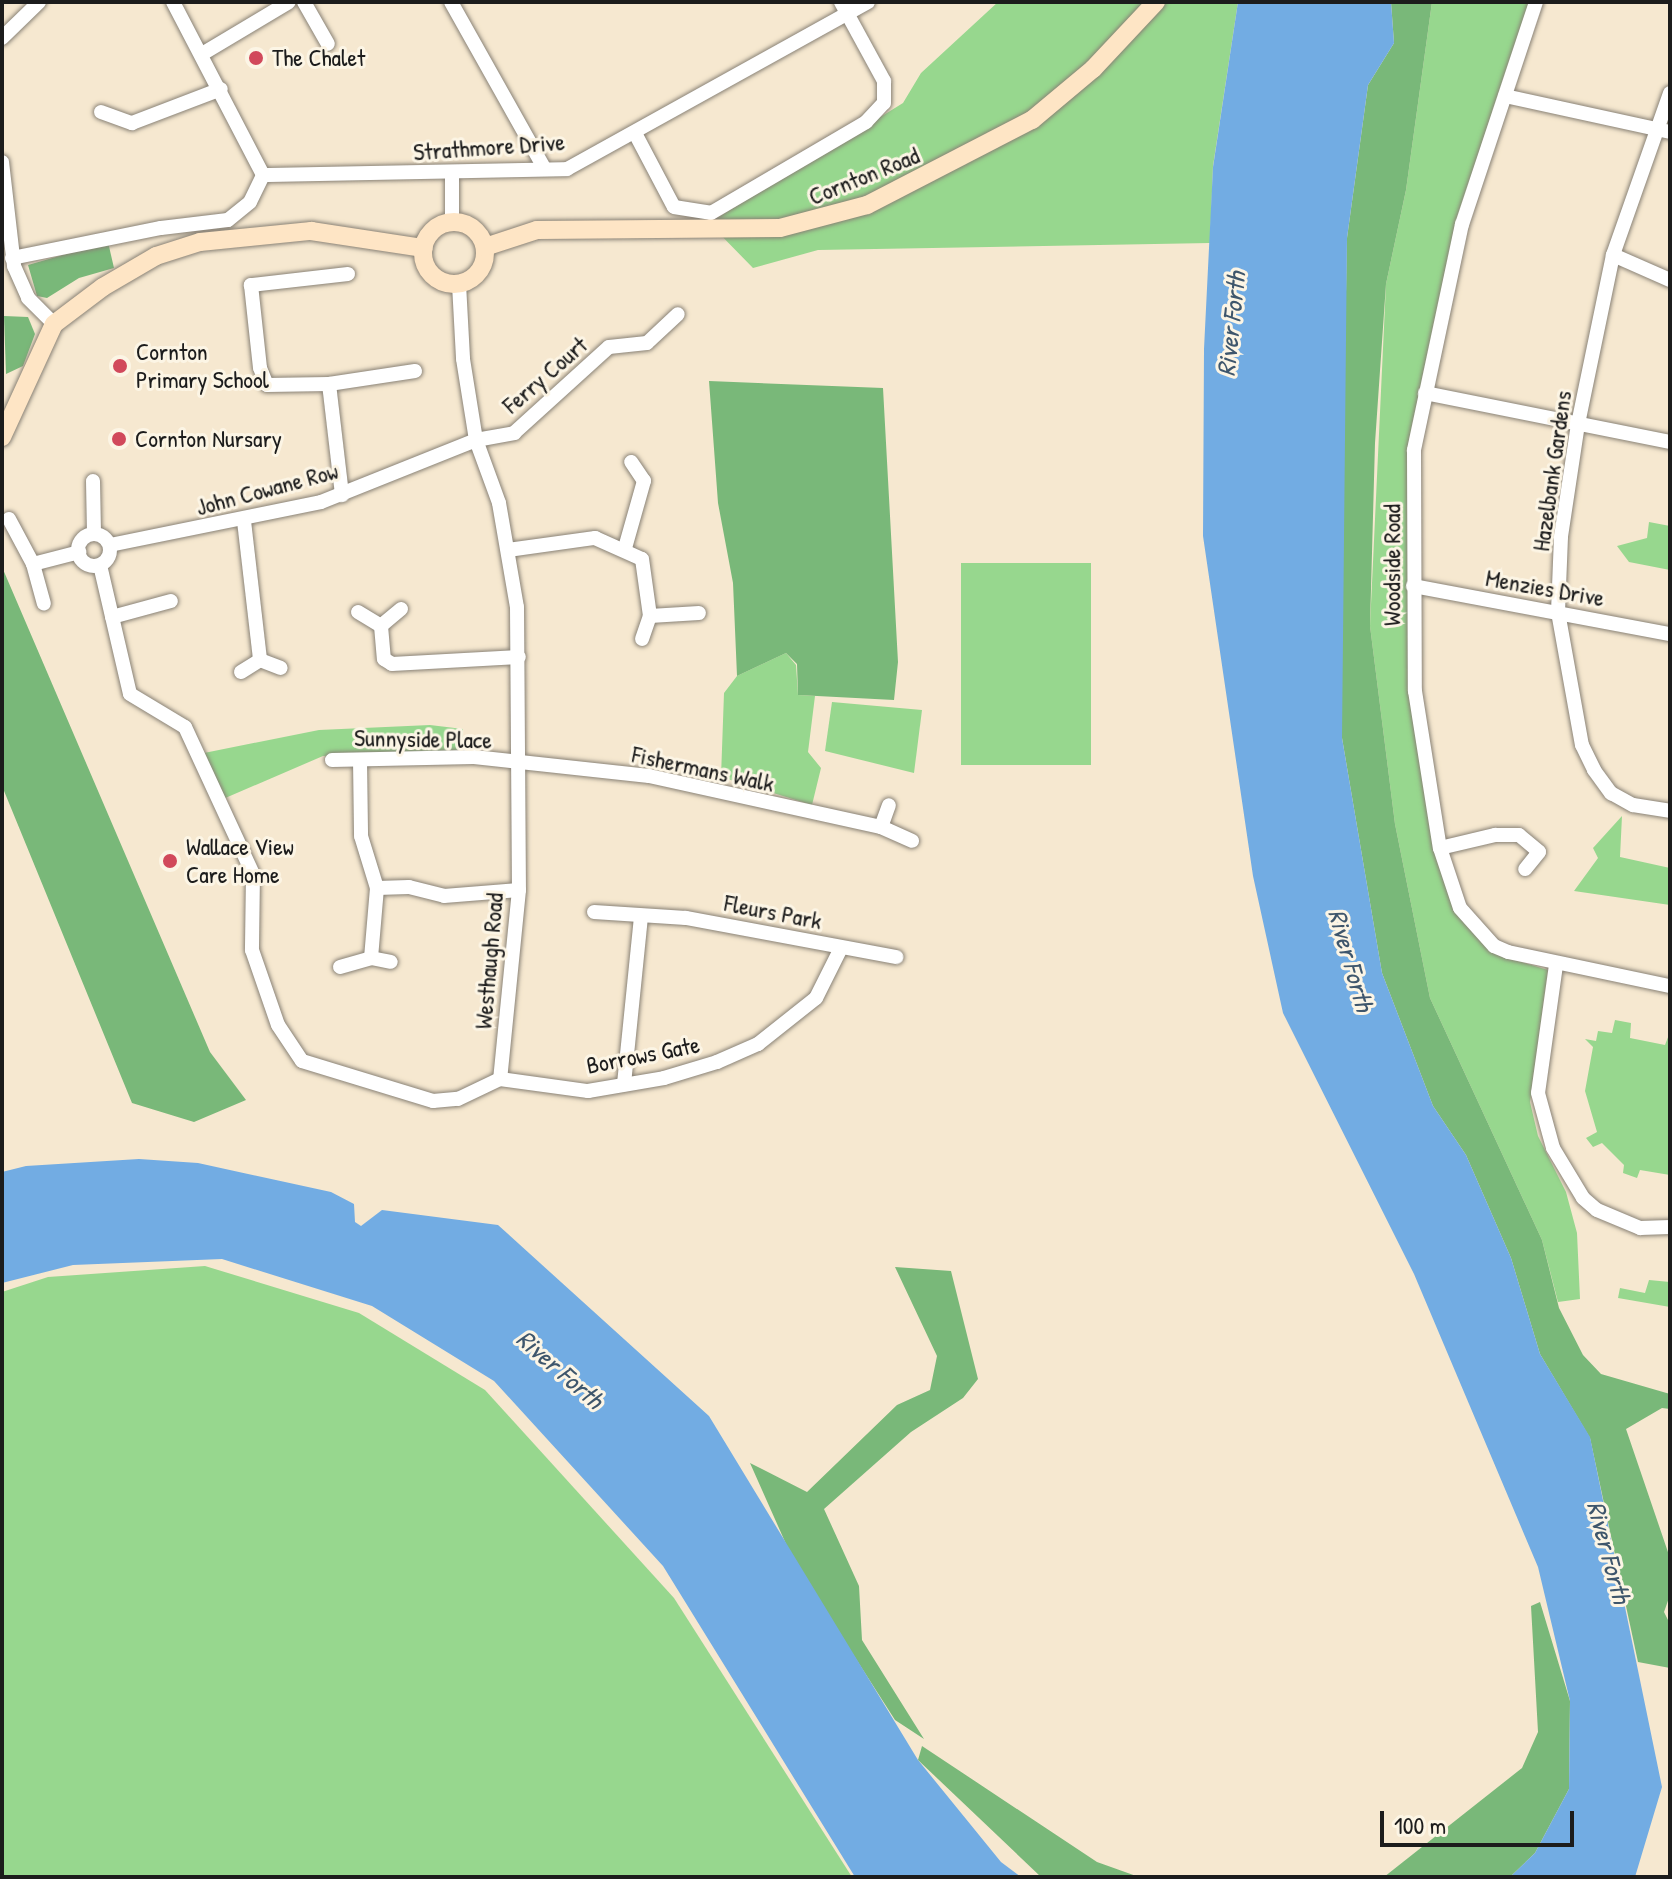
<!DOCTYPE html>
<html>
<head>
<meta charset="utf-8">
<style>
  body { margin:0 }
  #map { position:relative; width:1672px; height:1879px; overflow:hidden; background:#f6e8d0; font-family:"Patrick Hand",sans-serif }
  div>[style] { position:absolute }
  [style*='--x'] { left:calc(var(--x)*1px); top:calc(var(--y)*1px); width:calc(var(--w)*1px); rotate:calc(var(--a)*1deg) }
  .green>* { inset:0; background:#97d78e; transform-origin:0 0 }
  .forest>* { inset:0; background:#79b879 }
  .water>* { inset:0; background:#72ace3 }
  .roads { filter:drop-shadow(0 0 2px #898276) drop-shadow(0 0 2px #898276) }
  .minor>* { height:14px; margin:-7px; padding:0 7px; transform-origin:7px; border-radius:7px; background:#fff }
  .minor>.ring { margin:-7px; padding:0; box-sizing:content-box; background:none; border:14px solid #fff; border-radius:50% }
  .secondary>* { height:18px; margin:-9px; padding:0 9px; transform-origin:9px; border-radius:9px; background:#fee5c5 }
  .secondary>.ring { margin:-9px; padding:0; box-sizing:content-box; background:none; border:18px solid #fee5c5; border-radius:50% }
  .dots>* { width:22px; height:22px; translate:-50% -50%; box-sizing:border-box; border:4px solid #fcf5e5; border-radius:50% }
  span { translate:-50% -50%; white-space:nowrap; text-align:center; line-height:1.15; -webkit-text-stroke:6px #fcf5e5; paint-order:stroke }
  .poi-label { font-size:24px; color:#1c1c1c }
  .left { translate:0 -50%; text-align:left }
  .street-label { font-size:24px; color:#1c1c1c }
  .water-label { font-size:26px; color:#3e566c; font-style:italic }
  .frame { position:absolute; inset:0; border:4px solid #1c1c1c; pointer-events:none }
  .scale { position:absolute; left:1380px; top:1811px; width:194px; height:36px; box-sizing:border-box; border:4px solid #1c1c1c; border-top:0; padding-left:10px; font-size:24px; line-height:28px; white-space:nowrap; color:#1c1c1c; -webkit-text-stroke:6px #fcf5e5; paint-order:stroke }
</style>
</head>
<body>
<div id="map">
  <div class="green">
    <div style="clip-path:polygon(998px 2px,1238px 2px,1213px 166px,1210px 243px,818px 250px,753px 268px,709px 223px,903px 103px,921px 73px)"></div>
    <div style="clip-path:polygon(1432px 2px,1531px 2px,1458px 227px,1411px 462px,1416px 716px,1452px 895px,1515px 960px,1548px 970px,1530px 1102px,1538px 1136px,1566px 1192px,1577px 1233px,1580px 1299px,1558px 1302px,1542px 1240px,1430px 998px,1395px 824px,1370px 626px,1386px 284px,1406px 190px)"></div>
    <div style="clip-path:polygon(1649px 522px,1670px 526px,1670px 570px,1629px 562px,1617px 546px,1647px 538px)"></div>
    <div style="left:961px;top:563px;width:130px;height:202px"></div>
    <div style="clip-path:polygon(786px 653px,796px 665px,798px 695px,815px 696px,808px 752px,821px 768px,812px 805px,721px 777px,724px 693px,737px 676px)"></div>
    <div style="clip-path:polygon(832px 702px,922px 710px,914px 773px,825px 751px)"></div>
    <div style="clip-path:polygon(430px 725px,463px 729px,462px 750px,323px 756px,223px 799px,204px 753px,319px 730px)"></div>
    <div style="clip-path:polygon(1622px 816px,1620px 857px,1670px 868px,1670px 905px,1574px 891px,1598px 858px,1593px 848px)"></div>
    <div style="clip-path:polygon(1615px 1020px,1631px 1023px,1630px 1038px,1665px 1045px,1670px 1032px,1670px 1175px,1640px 1170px,1637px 1178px,1623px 1173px,1624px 1165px,1602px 1143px,1593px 1147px,1586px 1138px,1597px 1132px,1585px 1091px,1593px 1047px,1585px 1039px,1596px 1041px,1598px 1031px,1612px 1033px)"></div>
    <div style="clip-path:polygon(205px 1266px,359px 1313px,485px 1390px,674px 1598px,852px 1877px,2px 1877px,2px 1292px,48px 1277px)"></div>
    <div style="clip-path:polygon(1649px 1280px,1670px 1282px,1670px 1307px,1618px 1298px,1620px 1288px,1645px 1293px)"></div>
  </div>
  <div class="forest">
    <div style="clip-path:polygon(1391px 2px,1432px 2px,1406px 190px,1386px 284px,1375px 443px,1370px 626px,1395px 824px,1430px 998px,1542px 1240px,1559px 1308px,1583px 1355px,1601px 1374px,1670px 1394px,1670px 1409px,1662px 1408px,1626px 1429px,1670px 1558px,1670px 1595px,1664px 1612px,1670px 1624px,1670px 1668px,1638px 1662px,1590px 1438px,1540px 1354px,1511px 1258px,1466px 1155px,1433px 1106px,1382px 973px,1342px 738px,1340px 621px,1347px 238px,1368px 85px,1394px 43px)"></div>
    <div style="clip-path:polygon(108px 242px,114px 268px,79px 278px,47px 298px,37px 296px,28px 265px)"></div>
    <div style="clip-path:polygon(4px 316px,28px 317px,35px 334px,23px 366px,6px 374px)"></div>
    <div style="clip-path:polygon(709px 381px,883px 388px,898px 662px,894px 700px,798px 695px,797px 664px,786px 653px,737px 676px,733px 583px,718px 503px)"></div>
    <div style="clip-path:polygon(2px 567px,210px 1052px,246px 1100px,194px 1122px,132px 1103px,2px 786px)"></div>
    <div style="clip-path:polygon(895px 1267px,951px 1271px,978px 1379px,963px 1398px,911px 1432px,824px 1509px,859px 1586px,862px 1640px,924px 1739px,895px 1720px,794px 1562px,750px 1463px,807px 1492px,897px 1405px,930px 1390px,937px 1356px)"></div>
    <div style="clip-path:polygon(1540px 1602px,1570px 1701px,1569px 1789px,1535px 1853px,1510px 1877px,1384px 1877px,1522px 1768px,1538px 1732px,1531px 1606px)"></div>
    <div style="clip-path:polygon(922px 1746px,1097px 1862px,1139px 1877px,1041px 1877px,918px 1760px)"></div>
  </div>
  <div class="water">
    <div style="clip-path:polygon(1238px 2px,1391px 2px,1394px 43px,1368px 85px,1347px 238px,1342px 738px,1382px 973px,1433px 1106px,1466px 1155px,1511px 1258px,1540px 1354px,1590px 1437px,1662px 1787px,1635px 1877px,1510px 1877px,1535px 1853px,1569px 1789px,1570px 1701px,1538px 1567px,1414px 1274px,1283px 1013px,1253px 876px,1203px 536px,1204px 349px,1213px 167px)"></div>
    <div style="clip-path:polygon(139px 1159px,198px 1163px,331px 1192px,354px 1204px,355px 1222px,361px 1226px,382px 1210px,498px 1225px,709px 1416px,918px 1760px,1001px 1862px,1021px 1877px,855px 1877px,663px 1566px,494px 1381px,372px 1306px,222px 1259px,73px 1265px,2px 1283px,2px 1172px,26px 1166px)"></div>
  </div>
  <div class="roads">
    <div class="minor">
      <div style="--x:173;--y:2;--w:195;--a:62.5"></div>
      <div style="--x:263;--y:175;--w:304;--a:-1.1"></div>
      <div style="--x:567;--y:169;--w:344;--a:-29"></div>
      <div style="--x:304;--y:2;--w:48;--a:60.3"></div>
      <div style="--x:451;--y:2;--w:190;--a:60.7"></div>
      <div style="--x:1536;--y:2;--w:234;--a:108.4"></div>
      <div style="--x:1462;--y:224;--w:231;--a:102"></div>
      <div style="--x:1414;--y:450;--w:241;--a:89.8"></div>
      <div style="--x:1415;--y:691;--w:159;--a:81"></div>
      <div style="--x:1440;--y:848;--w:63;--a:71.6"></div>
      <div style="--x:1460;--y:908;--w:51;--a:48.2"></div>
      <div style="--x:1494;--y:946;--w:15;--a:23"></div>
      <div style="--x:1508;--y:952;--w:166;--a:11.9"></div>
      <div style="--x:2;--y:38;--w:52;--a:-44.2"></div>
      <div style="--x:202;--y:54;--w:101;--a:-30.9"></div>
      <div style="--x:1670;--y:93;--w:172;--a:109.4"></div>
      <div style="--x:1613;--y:255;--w:173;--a:101.7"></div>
      <div style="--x:1578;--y:424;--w:114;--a:98.6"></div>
      <div style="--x:1561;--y:537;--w:75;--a:92.3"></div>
      <div style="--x:1558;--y:612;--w:135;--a:79.8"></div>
      <div style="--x:1582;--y:745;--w:28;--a:64"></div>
      <div style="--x:1594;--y:770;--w:29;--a:54"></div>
      <div style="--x:1611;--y:793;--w:25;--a:29"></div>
      <div style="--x:1633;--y:805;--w:37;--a:9"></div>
      <div style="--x:1505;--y:96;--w:169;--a:12.3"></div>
      <div style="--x:101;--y:112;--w:33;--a:20"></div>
      <div style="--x:132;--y:123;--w:95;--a:-20.9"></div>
      <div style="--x:636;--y:135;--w:81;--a:62.2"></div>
      <div style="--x:674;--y:207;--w:37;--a:9"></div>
      <div style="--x:711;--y:213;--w:180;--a:-30.4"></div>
      <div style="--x:866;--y:122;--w:26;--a:-47"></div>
      <div style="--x:884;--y:103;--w:22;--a:-90"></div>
      <div style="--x:884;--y:81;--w:90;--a:-118.6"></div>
      <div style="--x:2;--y:162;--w:105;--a:83.4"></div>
      <div style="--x:14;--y:266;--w:35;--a:66"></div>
      <div style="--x:28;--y:298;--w:37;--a:45"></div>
      <div style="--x:452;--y:174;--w:48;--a:90"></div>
      <div style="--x:1613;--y:255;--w:62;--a:23.7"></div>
      <div style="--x:12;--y:258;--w:152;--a:-11.4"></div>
      <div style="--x:161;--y:228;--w:67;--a:-6.8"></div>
      <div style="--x:228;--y:220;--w:28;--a:-39"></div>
      <div style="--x:250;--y:202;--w:30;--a:-64"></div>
      <div style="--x:348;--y:274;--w:98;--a:173.5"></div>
      <div style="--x:251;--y:285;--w:83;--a:83.8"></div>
      <div style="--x:260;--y:368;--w:18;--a:68"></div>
      <div style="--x:267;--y:385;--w:62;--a:-0.9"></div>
      <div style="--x:329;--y:384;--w:87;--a:-8.6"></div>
      <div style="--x:459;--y:284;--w:75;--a:86.9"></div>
      <div style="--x:463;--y:359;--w:82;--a:80.9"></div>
      <div style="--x:476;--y:440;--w:67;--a:69.9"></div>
      <div style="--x:499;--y:503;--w:106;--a:80.2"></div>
      <div style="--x:517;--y:607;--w:283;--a:89.6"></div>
      <div style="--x:519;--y:890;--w:190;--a:95.7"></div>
      <div style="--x:329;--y:384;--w:112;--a:83.3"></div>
      <div style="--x:1425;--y:393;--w:250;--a:11.3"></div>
      <div style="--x:93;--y:481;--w:53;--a:88.9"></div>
      <div style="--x:9;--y:519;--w:51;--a:61.9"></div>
      <div style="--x:33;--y:564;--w:41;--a:74.6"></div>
      <div style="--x:244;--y:521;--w:140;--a:83.4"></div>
      <div class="ring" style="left:78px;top:534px;width:18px;height:18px"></div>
      <div style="--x:110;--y:545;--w:215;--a:-11.5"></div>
      <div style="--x:321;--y:502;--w:167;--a:-21.8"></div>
      <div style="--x:476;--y:440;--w:39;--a:-10"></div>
      <div style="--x:514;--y:433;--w:128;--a:-42.2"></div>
      <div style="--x:609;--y:347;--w:38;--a:-6"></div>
      <div style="--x:647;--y:343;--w:42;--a:-43.1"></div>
      <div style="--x:625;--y:548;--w:70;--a:-74.2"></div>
      <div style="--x:644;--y:481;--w:23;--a:-124"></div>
      <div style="--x:508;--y:550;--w:88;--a:-7.9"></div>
      <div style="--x:595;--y:538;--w:51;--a:24.1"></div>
      <div style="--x:642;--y:559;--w:58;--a:82"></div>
      <div style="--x:650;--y:616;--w:49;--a:-3.5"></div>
      <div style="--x:33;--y:564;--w:48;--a:-14.6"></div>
      <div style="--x:100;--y:565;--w:132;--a:76.9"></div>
      <div style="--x:130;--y:694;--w:64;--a:31"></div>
      <div style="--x:185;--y:727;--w:162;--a:65.2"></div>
      <div style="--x:253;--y:874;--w:76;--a:90.8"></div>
      <div style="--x:252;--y:950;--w:79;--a:70.9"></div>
      <div style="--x:278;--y:1025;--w:43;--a:56.3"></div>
      <div style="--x:302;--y:1061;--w:137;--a:17"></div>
      <div style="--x:433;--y:1101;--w:25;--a:-5"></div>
      <div style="--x:458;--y:1099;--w:47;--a:-25.5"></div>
      <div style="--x:1413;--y:586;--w:261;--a:10.6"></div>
      <div style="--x:401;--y:609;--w:26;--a:140"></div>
      <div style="--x:381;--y:626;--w:33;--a:85"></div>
      <div style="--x:384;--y:659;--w:9;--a:32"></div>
      <div style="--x:392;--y:664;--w:127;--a:-3.2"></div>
      <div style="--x:358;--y:612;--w:27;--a:31"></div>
      <div style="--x:112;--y:617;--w:61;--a:-15.2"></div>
      <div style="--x:642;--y:639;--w:24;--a:-71"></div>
      <div style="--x:241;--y:672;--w:22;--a:-32"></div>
      <div style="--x:260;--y:660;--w:22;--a:21"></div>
      <div style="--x:332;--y:760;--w:142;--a:-1.2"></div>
      <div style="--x:474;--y:757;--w:176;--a:6.2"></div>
      <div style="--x:649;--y:776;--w:238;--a:12.4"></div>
      <div style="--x:881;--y:827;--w:34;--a:24"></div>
      <div style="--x:360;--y:760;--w:76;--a:89.2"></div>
      <div style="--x:361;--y:836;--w:54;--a:72.9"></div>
      <div style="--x:377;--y:888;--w:70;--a:94.9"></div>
      <div style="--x:881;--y:827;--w:23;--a:-70"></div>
      <div style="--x:1440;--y:848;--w:57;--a:-13.3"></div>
      <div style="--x:1495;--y:835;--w:24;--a:0"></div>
      <div style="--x:1519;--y:835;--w:26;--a:40"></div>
      <div style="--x:1539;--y:852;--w:22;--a:129"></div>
      <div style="--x:377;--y:888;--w:32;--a:-2"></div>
      <div style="--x:409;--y:887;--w:36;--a:14"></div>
      <div style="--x:444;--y:896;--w:75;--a:-4.6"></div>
      <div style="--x:594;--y:912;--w:92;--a:3.7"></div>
      <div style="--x:686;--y:918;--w:214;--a:10.5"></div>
      <div style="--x:1556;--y:965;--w:129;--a:98"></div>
      <div style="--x:1538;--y:1093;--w:57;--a:74.7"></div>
      <div style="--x:1553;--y:1148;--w:58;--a:59"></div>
      <div style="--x:1583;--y:1198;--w:18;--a:41"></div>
      <div style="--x:1597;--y:1210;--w:47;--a:22.7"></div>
      <div style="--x:1640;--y:1228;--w:30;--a:-2"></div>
      <div style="--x:340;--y:967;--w:32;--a:-16"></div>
      <div style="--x:371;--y:958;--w:20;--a:11"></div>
      <div style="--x:500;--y:1079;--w:89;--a:7.8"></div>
      <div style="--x:588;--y:1091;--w:77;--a:-9.7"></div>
      <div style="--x:664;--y:1078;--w:55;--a:-16.8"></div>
      <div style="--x:717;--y:1062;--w:45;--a:-23.7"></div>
      <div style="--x:758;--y:1044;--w:74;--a:-38.4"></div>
      <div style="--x:816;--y:998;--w:56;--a:-63.4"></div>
      <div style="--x:624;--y:1084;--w:169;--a:-84.2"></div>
    </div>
    <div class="secondary">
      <div class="ring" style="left:423px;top:222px;width:44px;height:44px"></div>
      <div style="--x:485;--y:247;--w:55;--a:-18.1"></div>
      <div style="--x:537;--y:230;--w:243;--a:-0.5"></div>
      <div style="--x:780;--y:228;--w:90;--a:-14.8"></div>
      <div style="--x:867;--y:205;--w:186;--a:-27.3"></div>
      <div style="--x:1032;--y:120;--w:80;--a:-39.9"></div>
      <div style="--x:1093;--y:69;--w:92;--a:-46.8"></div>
      <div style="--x:2;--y:437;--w:124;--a:-65.3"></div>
      <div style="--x:54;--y:324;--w:61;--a:-37.1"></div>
      <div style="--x:103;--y:287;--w:61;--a:-30.3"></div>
      <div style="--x:156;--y:256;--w:46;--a:-17.7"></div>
      <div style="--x:200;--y:242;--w:112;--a:-5.7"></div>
      <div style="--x:311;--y:231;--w:114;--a:8.6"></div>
    </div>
  </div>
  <div class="dots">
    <div style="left:256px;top:58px;background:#d1495b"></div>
    <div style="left:120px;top:366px;background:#d1495b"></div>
    <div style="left:119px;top:439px;background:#d1495b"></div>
    <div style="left:170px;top:861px;background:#d1495b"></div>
  </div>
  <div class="poi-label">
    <span class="left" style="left:272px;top:58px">The Chalet</span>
    <span class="left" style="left:136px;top:366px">Cornton<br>Primary School</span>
    <span class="left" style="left:135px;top:439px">Cornton Nursary</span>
    <span class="left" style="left:186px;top:861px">Wallace View<br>Care Home</span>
  </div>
  <div class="street-label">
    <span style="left:489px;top:147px;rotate:-4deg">Strathmore Drive</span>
    <span style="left:864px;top:176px;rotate:-22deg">Cornton Road</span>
    <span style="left:545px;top:375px;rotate:-41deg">Ferry Court</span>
    <span style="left:1552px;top:471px;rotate:-82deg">Hazelbank Gardens</span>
    <span style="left:267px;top:489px;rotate:-15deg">John Cowane Row</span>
    <span style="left:1392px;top:565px;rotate:-90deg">Woodside Road</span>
    <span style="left:1545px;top:588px;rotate:10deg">Menzies Drive</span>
    <span style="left:423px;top:739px;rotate:1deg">Sunnyside Place</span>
    <span style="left:703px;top:769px;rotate:12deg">Fishermans Walk</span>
    <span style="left:773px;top:912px;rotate:11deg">Fleurs Park</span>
    <span style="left:489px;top:961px;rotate:-85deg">Westhaugh Road</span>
    <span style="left:643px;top:1055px;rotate:-11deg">Borrows Gate</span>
  </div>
  <div class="water-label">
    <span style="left:1231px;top:324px;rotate:-84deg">River Forth</span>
    <span style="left:1351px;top:960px;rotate:74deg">River Forth</span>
    <span style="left:560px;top:1369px;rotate:41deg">River Forth</span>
    <span style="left:1609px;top:1552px;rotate:75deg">River Forth</span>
  </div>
  <div class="frame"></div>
  <div class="scale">100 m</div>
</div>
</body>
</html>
